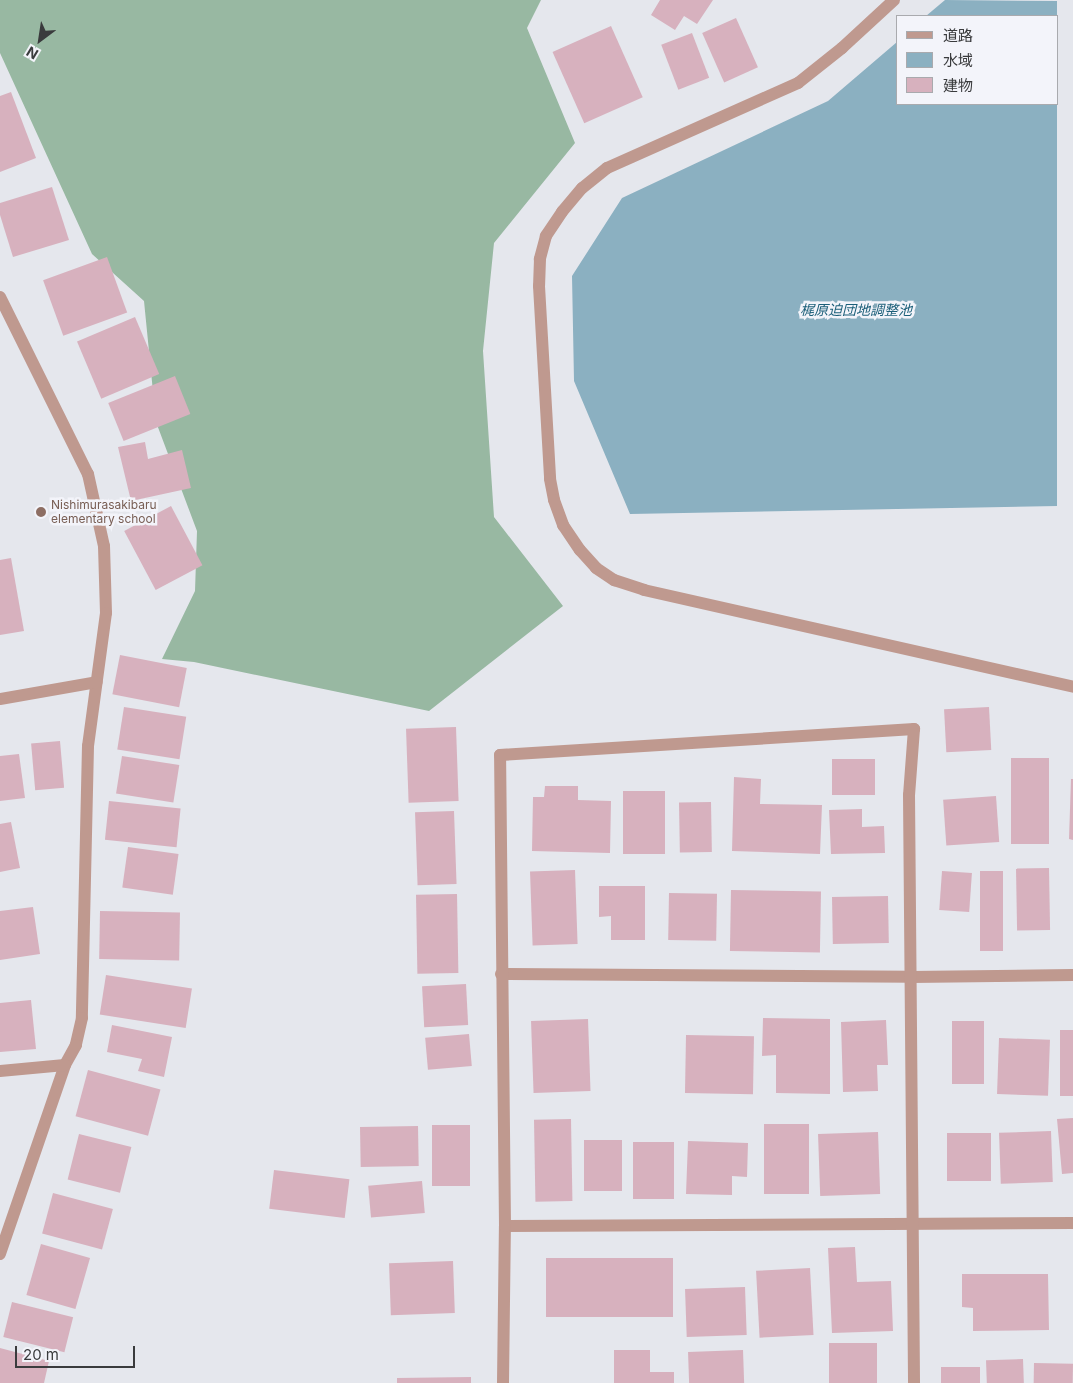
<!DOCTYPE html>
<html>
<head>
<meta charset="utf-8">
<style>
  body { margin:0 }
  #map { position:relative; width:1073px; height:1383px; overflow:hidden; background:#e5e7ed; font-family:Inter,"Noto Sans JP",sans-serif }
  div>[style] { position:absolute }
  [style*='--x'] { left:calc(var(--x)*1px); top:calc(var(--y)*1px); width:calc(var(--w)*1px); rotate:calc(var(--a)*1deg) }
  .forest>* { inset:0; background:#98b8a2 }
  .water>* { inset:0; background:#8bb0c1 }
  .building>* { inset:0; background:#d7b1be; transform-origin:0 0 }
  .street>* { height:12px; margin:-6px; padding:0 6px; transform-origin:6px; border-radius:6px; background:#bf998f }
  .dots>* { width:14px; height:14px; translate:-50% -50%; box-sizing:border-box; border:2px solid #f3f4fa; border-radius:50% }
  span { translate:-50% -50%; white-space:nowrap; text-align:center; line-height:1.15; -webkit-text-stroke:5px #f3f4fa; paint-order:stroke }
  .education-label { font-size:12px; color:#785e54 }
  .left { translate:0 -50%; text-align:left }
  .water-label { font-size:14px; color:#1c5f79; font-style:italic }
  .legend { position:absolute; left:896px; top:15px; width:162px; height:90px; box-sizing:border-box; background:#f3f4fa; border:1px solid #a9aaae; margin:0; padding:6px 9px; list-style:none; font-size:15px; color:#3a3b3d }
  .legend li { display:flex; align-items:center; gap:10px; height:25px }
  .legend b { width:25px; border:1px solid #a9aaae }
  .north { position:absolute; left:15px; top:15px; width:50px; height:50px; -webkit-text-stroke:4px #f3f4fa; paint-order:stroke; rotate:211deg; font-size:14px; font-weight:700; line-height:20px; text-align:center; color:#3a3b3d }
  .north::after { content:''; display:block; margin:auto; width:18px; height:22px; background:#3a3b3d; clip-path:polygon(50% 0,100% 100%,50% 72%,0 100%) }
  .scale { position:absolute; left:15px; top:1346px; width:120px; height:22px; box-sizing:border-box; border:2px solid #3a3b3d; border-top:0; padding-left:6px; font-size:15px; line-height:18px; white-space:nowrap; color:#3a3b3d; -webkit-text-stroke:4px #f3f4fa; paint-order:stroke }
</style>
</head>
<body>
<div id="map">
  <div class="forest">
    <div style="clip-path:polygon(0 0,541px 0,527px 28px,575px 143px,494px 243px,483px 351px,494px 517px,563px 606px,429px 711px,194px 662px,162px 659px,195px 591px,197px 531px,156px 422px,144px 301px,92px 254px,0 53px)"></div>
  </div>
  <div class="water">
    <div style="clip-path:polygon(945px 0,1057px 1px,1057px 42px,1057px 16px,926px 16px)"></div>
    <div style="clip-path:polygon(897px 42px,897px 104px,1057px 104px,1057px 506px,630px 514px,574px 381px,572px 276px,622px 198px,828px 101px)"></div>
  </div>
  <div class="building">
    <div style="clip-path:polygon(660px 0,713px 0,697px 24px,684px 16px,675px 30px,651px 15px)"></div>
    <div style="left:736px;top:18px;width:54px;height:37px;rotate:66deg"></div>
    <div style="left:611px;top:26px;width:78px;height:64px;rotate:66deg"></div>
    <div style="left:692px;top:33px;width:48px;height:33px;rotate:69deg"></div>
    <div style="clip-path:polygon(11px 92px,36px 158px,0 172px,0 96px)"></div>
    <div style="clip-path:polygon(52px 187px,69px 240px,13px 257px,0 215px,0 203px)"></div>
    <div style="left:107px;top:257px;width:59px;height:68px;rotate:70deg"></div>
    <div style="left:135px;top:317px;width:62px;height:63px;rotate:67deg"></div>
    <div style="left:175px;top:376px;width:41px;height:72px;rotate:68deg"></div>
    <div style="clip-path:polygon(145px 442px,148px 459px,182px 450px,191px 488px,131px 501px,118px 447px)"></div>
    <div style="left:171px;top:506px;width:67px;height:53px;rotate:62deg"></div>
    <div style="clip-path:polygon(11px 558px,24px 631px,0 635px,0 560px)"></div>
    <div style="left:120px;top:655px;width:68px;height:40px;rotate:11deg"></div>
    <div style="left:124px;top:707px;width:63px;height:43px;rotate:9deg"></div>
    <div style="left:989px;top:707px;width:43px;height:45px;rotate:87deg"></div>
    <div style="left:456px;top:727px;width:74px;height:50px;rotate:88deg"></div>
    <div style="left:60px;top:741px;width:47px;height:29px;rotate:85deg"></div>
    <div style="clip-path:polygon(19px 754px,25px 798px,0 801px,0 756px)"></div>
    <div style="left:122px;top:756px;width:58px;height:38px;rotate:9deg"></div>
    <div style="left:1011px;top:758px;width:38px;height:86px"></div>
    <div style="left:875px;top:759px;width:36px;height:43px;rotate:90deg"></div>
    <div style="clip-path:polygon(734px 777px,761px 779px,760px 804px,822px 805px,820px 854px,732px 851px)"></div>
    <div style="clip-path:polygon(1071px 779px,1073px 779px,1073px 840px,1069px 839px)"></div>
    <div style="clip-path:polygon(545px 786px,578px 786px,578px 800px,611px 801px,610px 853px,532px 851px,533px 797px,544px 797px)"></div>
    <div style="left:623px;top:791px;width:42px;height:63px"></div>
    <div style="left:996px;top:796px;width:46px;height:53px;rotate:86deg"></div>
    <div style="left:109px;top:801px;width:72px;height:39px;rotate:6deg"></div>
    <div style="left:711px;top:802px;width:50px;height:32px;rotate:89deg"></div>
    <div style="clip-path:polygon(862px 809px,862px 827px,884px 826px,885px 853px,831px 854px,829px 810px)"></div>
    <div style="left:454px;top:811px;width:73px;height:39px;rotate:88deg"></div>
    <div style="clip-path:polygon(11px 822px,20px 868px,0 872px,0 824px)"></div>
    <div style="left:128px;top:847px;width:51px;height:41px;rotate:8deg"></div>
    <div style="left:1049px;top:868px;width:62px;height:33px;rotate:89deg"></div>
    <div style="left:575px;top:870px;width:74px;height:45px;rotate:88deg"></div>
    <div style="left:942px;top:871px;width:30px;height:39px;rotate:4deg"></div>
    <div style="left:980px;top:871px;width:23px;height:80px"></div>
    <div style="clip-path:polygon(599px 886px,645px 886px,645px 940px,611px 940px,611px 916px,599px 917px)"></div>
    <div style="left:731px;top:890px;width:90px;height:61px;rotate:1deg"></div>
    <div style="left:669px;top:893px;width:48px;height:47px;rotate:1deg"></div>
    <div style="left:457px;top:894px;width:79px;height:41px;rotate:89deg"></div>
    <div style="left:888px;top:896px;width:47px;height:56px;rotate:89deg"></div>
    <div style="clip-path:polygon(33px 907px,40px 954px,0 960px,0 911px)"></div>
    <div style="left:100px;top:911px;width:80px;height:48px;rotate:1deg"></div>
    <div style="left:106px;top:975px;width:87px;height:40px;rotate:9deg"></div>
    <div style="left:466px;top:984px;width:41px;height:44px;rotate:87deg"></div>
    <div style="clip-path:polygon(31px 1000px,36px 1049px,0 1052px,0 1003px)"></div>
    <div style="clip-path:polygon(763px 1018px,830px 1019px,830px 1094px,776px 1093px,776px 1055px,762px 1056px)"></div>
    <div style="left:588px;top:1019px;width:72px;height:57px;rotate:88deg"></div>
    <div style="clip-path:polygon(886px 1020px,888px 1065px,877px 1065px,878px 1091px,843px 1092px,841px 1022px)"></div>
    <div style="left:952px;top:1021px;width:32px;height:63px"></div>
    <div style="clip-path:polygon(112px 1025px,172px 1037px,164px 1077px,138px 1071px,142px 1059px,107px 1052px)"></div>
    <div style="left:1060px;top:1030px;width:13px;height:66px"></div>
    <div style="left:469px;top:1034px;width:32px;height:44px;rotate:85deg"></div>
    <div style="left:686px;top:1035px;width:68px;height:58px;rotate:1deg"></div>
    <div style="left:999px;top:1038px;width:51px;height:56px;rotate:2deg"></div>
    <div style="left:88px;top:1070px;width:75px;height:48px;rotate:15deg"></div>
    <div style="clip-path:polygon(1073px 1118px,1073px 1173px,1062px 1174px,1057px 1119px)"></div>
    <div style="left:571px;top:1119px;width:82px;height:37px;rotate:89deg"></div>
    <div style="left:764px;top:1124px;width:45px;height:70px"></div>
    <div style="left:432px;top:1125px;width:38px;height:61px"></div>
    <div style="left:418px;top:1126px;width:40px;height:58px;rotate:89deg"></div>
    <div style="left:1051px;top:1131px;width:51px;height:52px;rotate:88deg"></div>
    <div style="left:878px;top:1132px;width:62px;height:60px;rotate:88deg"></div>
    <div style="left:947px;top:1133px;width:44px;height:48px"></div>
    <div style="left:79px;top:1134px;width:54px;height:47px;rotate:14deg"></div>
    <div style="left:584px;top:1140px;width:38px;height:51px"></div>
    <div style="clip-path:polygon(688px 1141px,748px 1143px,747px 1177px,732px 1176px,732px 1195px,686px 1194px)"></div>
    <div style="left:633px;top:1142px;width:41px;height:57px"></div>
    <div style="left:274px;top:1170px;width:76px;height:39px;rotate:7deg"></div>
    <div style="left:422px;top:1181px;width:32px;height:54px;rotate:85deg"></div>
    <div style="left:53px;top:1193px;width:62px;height:42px;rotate:15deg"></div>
    <div style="left:41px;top:1244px;width:51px;height:53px;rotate:16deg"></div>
    <div style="clip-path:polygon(855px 1247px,857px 1282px,891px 1281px,893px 1331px,832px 1333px,828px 1248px)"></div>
    <div style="left:546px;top:1258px;width:127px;height:59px"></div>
    <div style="left:453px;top:1261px;width:52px;height:64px;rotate:88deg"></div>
    <div style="left:810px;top:1268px;width:67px;height:54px;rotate:87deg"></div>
    <div style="clip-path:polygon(962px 1274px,1048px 1274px,1049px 1330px,973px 1331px,973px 1308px,962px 1307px)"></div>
    <div style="left:745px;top:1287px;width:48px;height:60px;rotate:88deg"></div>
    <div style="left:12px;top:1302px;width:63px;height:36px;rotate:14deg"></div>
    <div style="left:829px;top:1343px;width:48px;height:40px"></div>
    <div style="clip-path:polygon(0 1348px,49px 1361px,44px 1383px,0 1383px)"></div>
    <div style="clip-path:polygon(614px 1350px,650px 1350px,650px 1372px,674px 1372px,674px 1383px,614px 1383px)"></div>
    <div style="left:743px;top:1350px;width:33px;height:55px;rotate:88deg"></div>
    <div style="left:1023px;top:1359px;width:24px;height:37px;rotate:88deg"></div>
    <div style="left:1034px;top:1363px;width:39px;height:20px;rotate:1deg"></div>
    <div style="left:941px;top:1367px;width:39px;height:16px"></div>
    <div style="clip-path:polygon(471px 1377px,471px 1383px,397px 1383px,397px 1378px)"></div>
  </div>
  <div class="street">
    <div style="--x:894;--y:0;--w:71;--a:137.3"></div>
    <div style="--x:842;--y:48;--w:56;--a:141.5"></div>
    <div style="--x:798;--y:83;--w:209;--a:156"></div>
    <div style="--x:607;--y:168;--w:32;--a:141"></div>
    <div style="--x:582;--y:188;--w:31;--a:130"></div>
    <div style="--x:562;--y:212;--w:29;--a:124"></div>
    <div style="--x:546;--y:236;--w:24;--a:105"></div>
    <div style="--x:540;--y:259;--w:27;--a:92"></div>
    <div style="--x:539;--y:286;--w:193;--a:86.7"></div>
    <div style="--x:550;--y:479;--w:21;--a:79"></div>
    <div style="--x:554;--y:500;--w:27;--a:70"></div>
    <div style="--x:563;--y:525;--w:30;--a:56"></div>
    <div style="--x:580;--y:550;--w:24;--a:48"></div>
    <div style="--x:596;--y:568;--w:22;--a:34"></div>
    <div style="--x:614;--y:580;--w:32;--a:18"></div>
    <div style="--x:644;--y:590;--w:440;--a:12.7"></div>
    <div style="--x:0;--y:297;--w:198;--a:63.6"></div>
    <div style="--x:88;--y:474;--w:74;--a:77.5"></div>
    <div style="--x:104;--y:546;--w:67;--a:88.3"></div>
    <div style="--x:106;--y:613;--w:134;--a:97.7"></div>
    <div style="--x:88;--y:746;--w:272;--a:91.3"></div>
    <div style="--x:82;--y:1018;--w:28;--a:103"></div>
    <div style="--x:76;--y:1045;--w:23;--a:119"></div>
    <div style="--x:65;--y:1065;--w:200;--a:109"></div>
    <div style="--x:0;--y:699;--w:98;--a:-9.9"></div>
    <div style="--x:501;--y:974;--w:410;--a:0.4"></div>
    <div style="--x:911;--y:977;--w:162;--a:-0.7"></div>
    <div style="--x:0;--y:1071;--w:65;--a:-5.3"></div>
    <div style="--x:505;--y:1226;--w:568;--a:-0.3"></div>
    <div style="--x:503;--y:1383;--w:157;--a:-89.3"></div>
    <div style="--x:505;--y:1226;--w:471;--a:-90.6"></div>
    <div style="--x:500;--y:755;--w:415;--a:-3.6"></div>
    <div style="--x:914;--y:729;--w:66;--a:94.3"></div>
    <div style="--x:909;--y:795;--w:588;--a:89.51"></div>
  </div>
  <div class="dots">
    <div style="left:41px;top:512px;background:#8d6e63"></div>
  </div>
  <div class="education-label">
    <span class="left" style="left:51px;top:512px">Nishimurasakibaru<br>elementary school</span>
  </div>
  <div class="water-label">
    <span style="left:856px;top:310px">梶原迫団地調整池</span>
  </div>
  <ul class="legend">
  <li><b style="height:6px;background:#bf998f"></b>道路</li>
  <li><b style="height:14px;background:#8bb0c1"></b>水域</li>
  <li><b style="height:14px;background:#d7b1be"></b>建物</li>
  </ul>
  <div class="north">N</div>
  <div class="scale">20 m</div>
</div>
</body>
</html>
